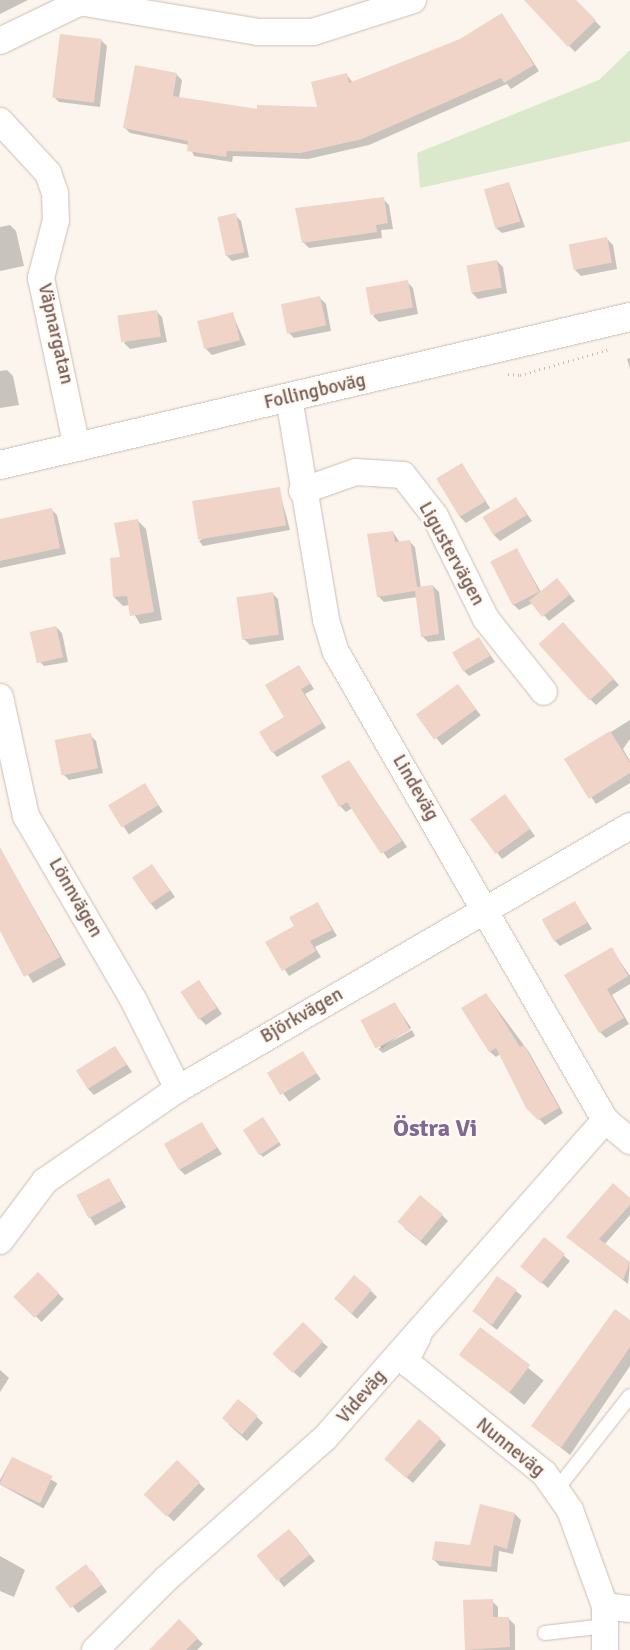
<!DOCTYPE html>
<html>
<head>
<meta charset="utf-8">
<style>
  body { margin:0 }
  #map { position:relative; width:630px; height:1650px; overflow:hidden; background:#fbf5ed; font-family:Signika,sans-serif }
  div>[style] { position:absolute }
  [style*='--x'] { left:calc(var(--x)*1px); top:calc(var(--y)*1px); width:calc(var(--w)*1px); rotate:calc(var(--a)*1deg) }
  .green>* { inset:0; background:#dae9cc }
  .shadow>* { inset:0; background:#0003; transform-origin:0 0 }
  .building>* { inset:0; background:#efd4c7; transform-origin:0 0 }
  .path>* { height:3px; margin-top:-1.5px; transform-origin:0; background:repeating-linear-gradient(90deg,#d4b7a9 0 1px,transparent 0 5px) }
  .roads { filter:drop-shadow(0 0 1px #cdbdb3) drop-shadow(0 0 1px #cdbdb3) }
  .service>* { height:14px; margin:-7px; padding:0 7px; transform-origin:7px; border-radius:7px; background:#fff }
  .minor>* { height:26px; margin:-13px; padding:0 13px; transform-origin:13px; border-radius:13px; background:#fff }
  .secondary>* { height:28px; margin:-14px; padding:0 14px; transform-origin:14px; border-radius:14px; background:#fff }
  span { translate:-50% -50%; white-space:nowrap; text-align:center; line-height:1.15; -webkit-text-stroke:4.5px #fef9f3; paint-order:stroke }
  .street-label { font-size:19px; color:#765b51 }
  .district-label { font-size:24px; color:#806990; font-weight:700 }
</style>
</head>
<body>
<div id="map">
  <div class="green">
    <div style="clip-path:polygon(630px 50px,630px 141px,420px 188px,417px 153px,599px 80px)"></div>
  </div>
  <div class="shadow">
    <div style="clip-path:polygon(0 0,28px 0,0 14px)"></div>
    <div style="clip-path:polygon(535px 0,575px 0,601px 27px,575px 52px,530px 5px)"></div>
    <div style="clip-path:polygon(502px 14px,539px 71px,511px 89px,507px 84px,369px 145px,308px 159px,233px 156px,232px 162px,194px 156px,189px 145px,130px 133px,124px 127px,176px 74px,182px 80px,179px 98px,258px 110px,318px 108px,347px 75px,353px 83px,461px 40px)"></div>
    <div style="clip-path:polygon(101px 40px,107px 46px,100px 107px,59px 102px,53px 96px)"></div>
    <div style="clip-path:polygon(509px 183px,525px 227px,502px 233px,496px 228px)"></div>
    <div style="clip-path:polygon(383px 199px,389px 205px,393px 229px,381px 230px,382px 238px,309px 248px,303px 242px)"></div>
    <div style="clip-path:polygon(235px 215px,241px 221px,249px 257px,232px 261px,226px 255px)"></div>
    <div style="clip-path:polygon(10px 225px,16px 231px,24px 266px,0 271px,0 227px)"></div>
    <div style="clip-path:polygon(607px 239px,613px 245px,617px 269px,581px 276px,575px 270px)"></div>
    <div style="clip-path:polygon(497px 261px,503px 267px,507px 293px,478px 299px,472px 293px)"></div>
    <div style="clip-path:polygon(407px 282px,413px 288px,418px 314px,379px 322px,373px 316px)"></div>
    <div style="clip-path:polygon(320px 298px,326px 304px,331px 331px,294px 338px,288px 332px)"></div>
    <div style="clip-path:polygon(156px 311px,162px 317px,167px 342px,130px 349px,124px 343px)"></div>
    <div style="clip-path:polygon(232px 313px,246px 345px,212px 355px,206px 349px)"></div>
    <div style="clip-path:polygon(630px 358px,630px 369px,627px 359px)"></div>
    <div style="clip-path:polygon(7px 370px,13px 376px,19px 405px,0 408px,0 371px)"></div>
    <div style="clip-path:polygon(462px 464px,490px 508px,466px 523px,460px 517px)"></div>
    <div style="clip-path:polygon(279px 489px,290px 530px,203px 546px,199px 541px)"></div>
    <div style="clip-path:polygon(516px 498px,532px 521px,500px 541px,494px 535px)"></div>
    <div style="clip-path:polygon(51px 509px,57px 515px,66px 554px,0 568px,0 520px)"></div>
    <div style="clip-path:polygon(138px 521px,146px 529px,162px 620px,140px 624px,129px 605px,123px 606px,114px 597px,121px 558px)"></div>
    <div style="clip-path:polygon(393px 532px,400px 543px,409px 541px,415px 547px,421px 588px,433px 586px,439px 592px,445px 640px,428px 642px,422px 636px,417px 597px,384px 602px,378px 596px)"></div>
    <div style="clip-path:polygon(517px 550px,541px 592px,563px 586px,575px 601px,549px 621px,533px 603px,519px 610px,513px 604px)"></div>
    <div style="clip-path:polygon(272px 593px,278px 599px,284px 640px,250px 645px,244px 639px)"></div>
    <div style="clip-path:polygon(56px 627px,62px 633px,68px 662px,44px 666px,38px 660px)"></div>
    <div style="clip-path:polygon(569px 630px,619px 685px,596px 705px,590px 699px)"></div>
    <div style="clip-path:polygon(479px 638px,495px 662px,469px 676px,463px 670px)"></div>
    <div style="clip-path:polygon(299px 666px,314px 689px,305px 694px,326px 728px,277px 757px,273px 752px)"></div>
    <div style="left:458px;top:686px;width:37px;height:49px;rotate:52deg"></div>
    <div style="clip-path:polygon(630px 720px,630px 739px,623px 749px,630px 761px,630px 783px,596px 804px,566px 760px)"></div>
    <div style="clip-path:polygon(90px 735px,96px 741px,103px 773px,69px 780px,63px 774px)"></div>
    <div style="clip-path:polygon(349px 761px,407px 847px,388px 859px,352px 808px,346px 812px,340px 806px)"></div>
    <div style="left:145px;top:785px;width:32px;height:41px;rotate:56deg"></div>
    <div style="clip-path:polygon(510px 802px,535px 836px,502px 859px,471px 819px)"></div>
    <div style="clip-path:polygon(3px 854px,66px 965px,33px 983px,0 929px)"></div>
    <div style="clip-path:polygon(152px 865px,175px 897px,156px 910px,151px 904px)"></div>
    <div style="clip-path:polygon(575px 903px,592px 929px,560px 946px,554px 940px)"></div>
    <div style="clip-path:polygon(318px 904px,337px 936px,315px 947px,321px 957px,289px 976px,267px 943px,295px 926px)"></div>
    <div style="clip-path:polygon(611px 948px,630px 976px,630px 984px,612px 995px,629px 1024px,606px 1038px,600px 1032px)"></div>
    <div style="clip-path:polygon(199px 981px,222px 1014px,206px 1025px,200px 1019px)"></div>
    <div style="clip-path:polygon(486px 994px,529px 1052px,563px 1113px,545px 1125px,527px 1107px,500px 1054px,496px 1057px,490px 1052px,463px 1008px)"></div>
    <div style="left:395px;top:1004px;width:29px;height:36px;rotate:56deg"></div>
    <div style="clip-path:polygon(412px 1030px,415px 1036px,383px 1053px,378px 1049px)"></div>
    <div style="clip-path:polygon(115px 1047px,132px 1072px,94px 1095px,88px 1089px)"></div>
    <div style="left:302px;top:1053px;width:32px;height:39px;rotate:54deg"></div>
    <div style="clip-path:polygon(265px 1121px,281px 1145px,263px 1157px,260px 1154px)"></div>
    <div style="clip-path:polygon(201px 1124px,222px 1154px,185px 1175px,179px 1169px)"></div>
    <div style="left:109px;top:1179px;width:33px;height:36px;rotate:59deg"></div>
    <div style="clip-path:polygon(630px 1200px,630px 1215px,604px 1245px,630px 1263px,628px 1284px,567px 1237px)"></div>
    <div style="clip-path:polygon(442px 1215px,448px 1221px,426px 1246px,404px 1228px)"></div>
    <div style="clip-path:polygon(544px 1239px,570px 1261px,548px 1288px,528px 1271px)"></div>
    <div style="left:38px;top:1274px;width:36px;height:32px;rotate:44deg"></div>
    <div style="clip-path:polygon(371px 1291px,377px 1297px,357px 1319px,341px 1304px)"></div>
    <div style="clip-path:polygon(516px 1291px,522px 1296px,497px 1330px,473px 1311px)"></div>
    <div style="clip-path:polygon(630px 1322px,630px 1366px,570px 1455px,533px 1426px)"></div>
    <div style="left:480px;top:1329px;width:82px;height:31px;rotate:39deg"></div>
    <div style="clip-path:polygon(322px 1342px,328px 1347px,300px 1378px,275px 1355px)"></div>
    <div style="clip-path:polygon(0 1370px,9px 1378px,0 1392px)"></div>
    <div style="clip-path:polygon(257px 1417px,263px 1423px,247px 1441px,228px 1424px)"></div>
    <div style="clip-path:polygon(440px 1439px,446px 1445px,413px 1483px,392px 1465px)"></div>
    <div style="left:12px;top:1458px;width:52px;height:29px;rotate:29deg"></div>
    <div style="left:177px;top:1462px;width:39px;height:45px;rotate:44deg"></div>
    <div style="clip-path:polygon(481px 1506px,515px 1514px,521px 1520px,513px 1554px,499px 1551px,497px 1572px,440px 1566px,434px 1560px,471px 1546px)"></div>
    <div style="clip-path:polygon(295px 1536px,315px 1561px,284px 1587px,279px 1581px)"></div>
    <div style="clip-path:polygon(0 1556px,25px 1570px,14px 1597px,0 1591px)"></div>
    <div style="clip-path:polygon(92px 1571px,107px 1592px,78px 1613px,57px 1587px)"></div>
    <div style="clip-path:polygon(492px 1601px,498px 1607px,498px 1619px,509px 1619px,515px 1625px,515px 1650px,466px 1650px,465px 1602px)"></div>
    <div style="clip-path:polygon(179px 1621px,203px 1644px,197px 1650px,151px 1650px)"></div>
  </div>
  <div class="building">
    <div style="clip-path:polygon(524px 0,576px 0,596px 20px,568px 47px)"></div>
    <div style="clip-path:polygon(502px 13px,534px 65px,504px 83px,501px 78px,362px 139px,301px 153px,227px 151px,226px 157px,187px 151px,188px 141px,123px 128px,135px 65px,177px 73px,173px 96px,257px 109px,257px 105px,317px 107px,311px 82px,347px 73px,349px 83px,460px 39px)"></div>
    <div style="left:60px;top:34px;width:42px;height:64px;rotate:7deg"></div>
    <div style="left:509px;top:182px;width:41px;height:26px;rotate:74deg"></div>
    <div style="clip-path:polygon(384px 197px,388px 223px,376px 225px,377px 232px,302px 243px,295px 208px)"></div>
    <div style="left:236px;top:213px;width:40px;height:19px;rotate:78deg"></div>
    <div style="left:607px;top:237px;width:26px;height:39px;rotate:79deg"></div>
    <div style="left:497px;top:260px;width:28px;height:31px;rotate:80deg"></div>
    <div style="left:408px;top:280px;width:28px;height:43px;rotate:80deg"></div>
    <div style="left:320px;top:296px;width:30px;height:40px;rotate:78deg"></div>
    <div style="left:157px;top:310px;width:27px;height:40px;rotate:82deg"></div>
    <div style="left:233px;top:312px;width:29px;height:37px;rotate:76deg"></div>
    <div style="left:462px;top:463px;width:45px;height:30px;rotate:59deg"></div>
    <div style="left:280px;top:487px;width:39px;height:89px;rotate:81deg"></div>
    <div style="left:516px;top:497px;width:21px;height:39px;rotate:59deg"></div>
    <div style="clip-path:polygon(52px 508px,60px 548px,0 561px,0 519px)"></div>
    <div style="clip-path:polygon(138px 519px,154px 612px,130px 616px,127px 596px,113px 597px,110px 558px,120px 557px,114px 523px)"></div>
    <div style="clip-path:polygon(393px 531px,395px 542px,410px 540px,417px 587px,433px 585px,439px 634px,421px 637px,415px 591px,377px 597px,367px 534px)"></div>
    <div style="left:517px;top:548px;width:49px;height:30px;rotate:63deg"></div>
    <div style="left:557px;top:578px;width:21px;height:36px;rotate:51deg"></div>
    <div style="left:273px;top:592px;width:43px;height:37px;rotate:82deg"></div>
    <div style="left:563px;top:622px;width:76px;height:33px;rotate:48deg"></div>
    <div style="left:56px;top:626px;width:32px;height:27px;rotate:77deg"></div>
    <div style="left:479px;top:637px;width:22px;height:31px;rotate:60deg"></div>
    <div style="clip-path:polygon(299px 665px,310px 684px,301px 689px,322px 723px,272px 753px,259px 732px,284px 717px,265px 685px)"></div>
    <div style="left:458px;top:684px;width:31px;height:52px;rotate:54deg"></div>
    <div style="clip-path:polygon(610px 731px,630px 763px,630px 773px,589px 799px,564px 759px)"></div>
    <div style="left:91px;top:733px;width:36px;height:37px;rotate:79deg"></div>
    <div style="clip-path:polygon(349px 760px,402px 841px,381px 854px,347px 802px,339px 807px,321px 776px)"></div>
    <div style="left:145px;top:783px;width:26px;height:43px;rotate:59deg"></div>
    <div style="left:505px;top:794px;width:43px;height:43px;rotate:54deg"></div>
    <div style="clip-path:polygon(0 847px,60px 957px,24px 977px,0 931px)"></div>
    <div style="left:152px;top:864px;width:32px;height:24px;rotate:56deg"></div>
    <div style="left:575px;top:901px;width:25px;height:38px;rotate:61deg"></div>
    <div style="clip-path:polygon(318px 902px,332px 930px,310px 941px,316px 951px,282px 971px,265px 942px,294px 926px,289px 917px)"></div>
    <div style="clip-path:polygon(612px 947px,628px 976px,607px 989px,624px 1018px,599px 1033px,564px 975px)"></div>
    <div style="left:199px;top:980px;width:33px;height:22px;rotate:57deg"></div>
    <div style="clip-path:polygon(486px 993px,520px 1047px,524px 1045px,559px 1108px,538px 1120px,526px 1108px,496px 1048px,489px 1052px,461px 1008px)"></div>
    <div style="left:395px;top:1002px;width:32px;height:39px;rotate:62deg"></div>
    <div style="left:115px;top:1046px;width:22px;height:46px;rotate:58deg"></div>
    <div style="left:303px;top:1051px;width:26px;height:42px;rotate:59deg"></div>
    <div style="left:263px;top:1117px;width:30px;height:24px;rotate:57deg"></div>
    <div style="left:202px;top:1122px;width:30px;height:44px;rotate:60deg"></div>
    <div style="left:109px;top:1178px;width:26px;height:37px;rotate:62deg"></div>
    <div style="clip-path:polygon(613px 1183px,630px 1198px,630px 1205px,599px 1239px,630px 1262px,623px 1280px,566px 1237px)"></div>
    <div style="left:420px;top:1195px;width:30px;height:35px;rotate:40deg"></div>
    <div style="left:544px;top:1237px;width:27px;height:38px;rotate:39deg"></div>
    <div style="left:38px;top:1272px;width:30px;height:35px;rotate:45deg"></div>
    <div style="left:354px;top:1275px;width:23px;height:31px;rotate:40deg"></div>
    <div style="left:497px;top:1276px;width:24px;height:43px;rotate:35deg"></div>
    <div style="clip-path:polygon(615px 1309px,630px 1320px,630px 1347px,561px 1448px,531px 1426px)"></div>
    <div style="left:303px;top:1322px;width:28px;height:44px;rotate:44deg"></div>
    <div style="left:480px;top:1327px;width:63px;height:35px;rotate:37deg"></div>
    <div style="left:238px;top:1399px;width:26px;height:25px;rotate:40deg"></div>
    <div style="left:419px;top:1419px;width:29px;height:53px;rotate:41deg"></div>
    <div style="left:12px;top:1457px;width:45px;height:30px;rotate:25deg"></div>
    <div style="left:177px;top:1460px;width:32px;height:48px;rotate:44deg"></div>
    <div style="clip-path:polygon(480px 1504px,515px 1513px,507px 1549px,494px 1545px,491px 1567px,432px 1560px,435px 1541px,470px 1545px)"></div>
    <div style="left:289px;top:1529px;width:33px;height:42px;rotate:51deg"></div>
    <div style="left:86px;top:1564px;width:26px;height:39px;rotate:53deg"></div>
    <div style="clip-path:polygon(493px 1599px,493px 1617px,509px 1617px,510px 1647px,465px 1650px,463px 1600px)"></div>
    <div style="clip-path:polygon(179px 1619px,198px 1638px,186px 1650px,149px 1650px)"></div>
  </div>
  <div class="path">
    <div style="--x:508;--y:374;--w:12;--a:5"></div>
    <div style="--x:520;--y:375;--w:94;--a:-16.1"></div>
  </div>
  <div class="roads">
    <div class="service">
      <div style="--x:557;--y:1489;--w:118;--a:-51.9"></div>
      <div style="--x:545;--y:1633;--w:61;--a:-6.5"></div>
    </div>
    <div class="minor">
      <div style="--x:85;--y:3;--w:175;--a:9.5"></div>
      <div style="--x:258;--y:32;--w:55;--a:0"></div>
      <div style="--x:313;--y:32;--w:105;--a:-17.7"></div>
      <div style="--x:0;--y:41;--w:94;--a:-25.8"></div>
      <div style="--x:0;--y:121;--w:71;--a:47.3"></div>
      <div style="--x:48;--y:173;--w:21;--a:71"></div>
      <div style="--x:55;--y:193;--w:27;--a:88"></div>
      <div style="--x:56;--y:220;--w:60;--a:104.5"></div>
      <div style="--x:41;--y:278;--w:174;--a:78"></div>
      <div style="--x:289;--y:398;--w:225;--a:80.5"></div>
      <div style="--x:326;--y:620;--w:34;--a:73"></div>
      <div style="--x:336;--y:652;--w:540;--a:60.11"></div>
      <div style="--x:605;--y:1120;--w:33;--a:40"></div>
      <div style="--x:302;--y:491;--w:57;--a:-19.4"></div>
      <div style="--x:356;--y:472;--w:47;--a:3.7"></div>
      <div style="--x:403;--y:475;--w:52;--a:52"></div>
      <div style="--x:435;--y:516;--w:115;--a:63.7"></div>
      <div style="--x:486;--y:619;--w:93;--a:51.5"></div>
      <div style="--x:0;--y:697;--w:122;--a:77.7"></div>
      <div style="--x:26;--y:816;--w:212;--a:59.7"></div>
      <div style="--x:133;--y:999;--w:101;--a:63.4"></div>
      <div style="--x:0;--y:1241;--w:75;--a:-53.1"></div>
      <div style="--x:45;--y:1181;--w:162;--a:-34.7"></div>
      <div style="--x:178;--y:1089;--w:523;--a:-30.19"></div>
      <div style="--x:418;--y:1336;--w:25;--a:117"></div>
      <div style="--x:407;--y:1358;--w:8;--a:67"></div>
      <div style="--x:410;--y:1365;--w:172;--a:38.9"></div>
      <div style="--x:544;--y:1473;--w:45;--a:54.9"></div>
      <div style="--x:570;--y:1510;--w:102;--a:70"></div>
      <div style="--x:605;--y:1606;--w:44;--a:90"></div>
      <div style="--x:605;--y:1606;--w:25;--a:7"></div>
      <div style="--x:95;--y:1650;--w:100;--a:-45"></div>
      <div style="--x:166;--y:1579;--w:213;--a:-41.6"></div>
      <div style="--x:325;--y:1438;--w:424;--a:-48.6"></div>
    </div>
    <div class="secondary">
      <div style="--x:0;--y:465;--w:647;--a:-13.22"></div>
    </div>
  </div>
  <div class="street-label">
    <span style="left:55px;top:334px;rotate:77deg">Väpnargatan</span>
    <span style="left:315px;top:392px;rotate:-13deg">Follingboväg</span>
    <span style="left:451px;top:554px;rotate:61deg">Ligustervägen</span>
    <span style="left:415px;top:788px;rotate:60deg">Lindeväg</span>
    <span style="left:75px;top:898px;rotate:60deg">Lönnvägen</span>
    <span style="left:302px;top:1016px;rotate:-30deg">Björkvägen</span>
    <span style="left:362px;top:1397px;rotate:-49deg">Videväg</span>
    <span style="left:510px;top:1448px;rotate:39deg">Nunneväg</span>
  </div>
  <div class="district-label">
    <span style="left:435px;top:1129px">Östra Vi</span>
  </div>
</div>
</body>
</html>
